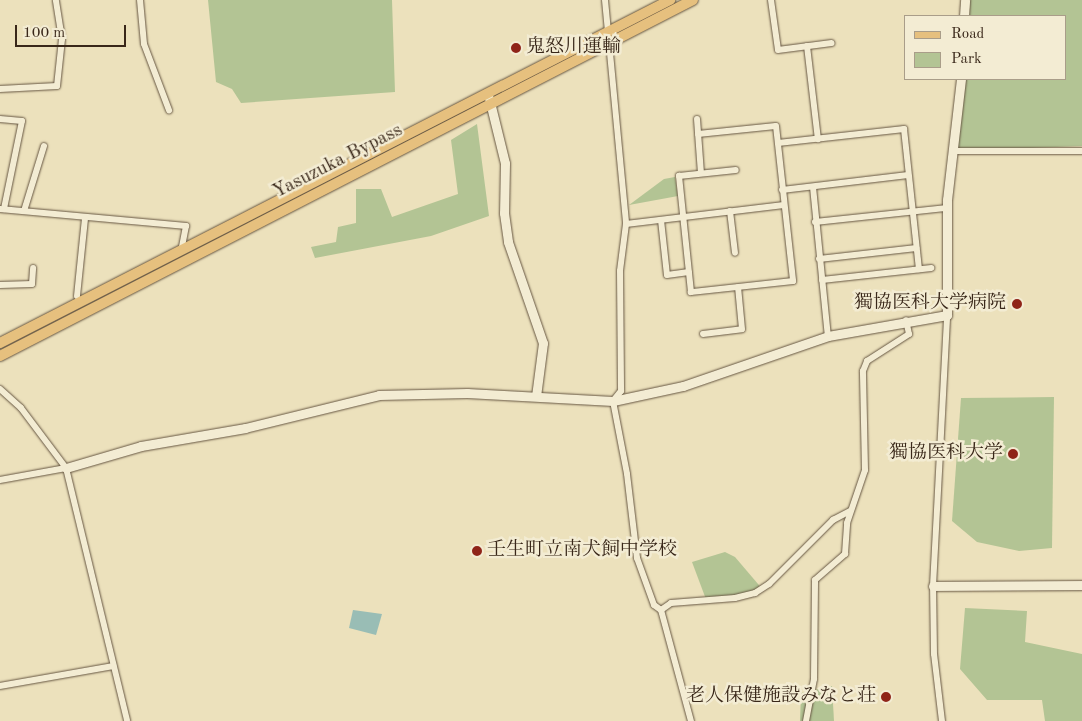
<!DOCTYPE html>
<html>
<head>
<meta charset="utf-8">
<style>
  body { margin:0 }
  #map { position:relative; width:1082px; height:721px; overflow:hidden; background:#ece1bc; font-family:"Old Standard TT","Noto Serif JP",serif }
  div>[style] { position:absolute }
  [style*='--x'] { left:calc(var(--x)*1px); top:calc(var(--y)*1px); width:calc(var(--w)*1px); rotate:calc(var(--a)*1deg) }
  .green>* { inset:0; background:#b3c494 }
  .water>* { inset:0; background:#99bdb5 }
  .roads { filter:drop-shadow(0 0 1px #665642) drop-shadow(0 0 1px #665642) }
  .street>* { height:6px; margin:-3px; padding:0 3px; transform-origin:3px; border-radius:3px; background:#f3ecd3 }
  .secondary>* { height:9px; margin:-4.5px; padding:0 4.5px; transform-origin:4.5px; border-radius:4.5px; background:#f3ecd3 }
  .primary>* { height:10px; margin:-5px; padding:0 5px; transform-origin:5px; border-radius:5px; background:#e6c07e }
  .dots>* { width:14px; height:14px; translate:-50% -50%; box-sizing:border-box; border:2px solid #f3ecd3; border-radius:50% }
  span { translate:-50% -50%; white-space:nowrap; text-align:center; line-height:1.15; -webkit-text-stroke:5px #f3ecd3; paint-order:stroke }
  .poi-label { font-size:19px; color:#392719 }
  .left { translate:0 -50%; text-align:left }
  .right { translate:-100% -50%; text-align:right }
  .street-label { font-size:19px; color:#392719 }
  .legend { position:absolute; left:904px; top:15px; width:162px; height:65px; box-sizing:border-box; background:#f3ecd3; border:1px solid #a99d89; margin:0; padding:6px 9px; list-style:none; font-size:15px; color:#392719 }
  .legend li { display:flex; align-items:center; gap:10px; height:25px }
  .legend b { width:25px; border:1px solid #a99d89 }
  .scale { position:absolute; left:15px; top:25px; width:111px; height:22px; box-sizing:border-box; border:2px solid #392719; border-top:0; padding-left:6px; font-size:15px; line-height:18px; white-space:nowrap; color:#392719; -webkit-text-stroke:4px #f3ecd3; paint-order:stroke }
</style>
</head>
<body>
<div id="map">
  <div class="green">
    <div style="clip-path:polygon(208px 0,392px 0,395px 92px,241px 103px,232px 89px,216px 82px)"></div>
    <div style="clip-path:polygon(964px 0,1082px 0,1082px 146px,953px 151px,958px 79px,1066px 79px,1066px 16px,963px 16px)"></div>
    <div style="clip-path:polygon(477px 124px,489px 216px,431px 236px,315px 258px,311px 247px,336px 242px,338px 227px,356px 223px,356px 189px,381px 189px,392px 217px,458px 194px,451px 140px)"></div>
    <div style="clip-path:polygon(675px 177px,678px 196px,629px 205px,664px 179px)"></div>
    <div style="clip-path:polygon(1054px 397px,1052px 548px,1019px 551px,977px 542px,952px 521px,961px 398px)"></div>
    <div style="clip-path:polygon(725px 552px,735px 557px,764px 591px,707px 602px,692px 562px)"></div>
    <div style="clip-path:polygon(965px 608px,1027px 611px,1025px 642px,1082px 654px,1082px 721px,1045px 721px,1042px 700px,987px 700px,960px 669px)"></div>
    <div style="clip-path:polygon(832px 686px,834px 721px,800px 721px,801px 693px)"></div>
  </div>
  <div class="water">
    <div style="clip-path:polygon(353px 610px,382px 614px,376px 635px,349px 628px)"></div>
  </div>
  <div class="roads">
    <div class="street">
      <div style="--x:140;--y:0;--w:44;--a:84.8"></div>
      <div style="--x:144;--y:44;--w:71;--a:69.3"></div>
      <div style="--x:605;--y:0;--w:225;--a:84.6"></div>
      <div style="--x:626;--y:224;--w:47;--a:97.3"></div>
      <div style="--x:620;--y:271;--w:120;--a:89.5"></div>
      <div style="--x:621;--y:391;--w:13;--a:129"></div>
      <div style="--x:613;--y:401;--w:74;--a:79.1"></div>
      <div style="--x:627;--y:474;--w:85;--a:83.2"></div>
      <div style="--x:637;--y:558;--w:50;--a:70.1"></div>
      <div style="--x:654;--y:605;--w:9;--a:36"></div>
      <div style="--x:661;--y:610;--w:115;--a:74.9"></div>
      <div style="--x:771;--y:0;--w:50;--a:82"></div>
      <div style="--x:778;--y:50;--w:54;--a:-7.4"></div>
      <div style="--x:807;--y:46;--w:94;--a:83.3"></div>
      <div style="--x:0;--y:89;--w:57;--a:-3"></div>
      <div style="--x:57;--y:86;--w:47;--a:-83.9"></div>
      <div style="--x:62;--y:39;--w:39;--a:-99"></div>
      <div style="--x:0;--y:119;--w:22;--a:5"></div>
      <div style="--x:22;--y:121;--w:90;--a:101.6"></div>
      <div style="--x:697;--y:119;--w:54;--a:85.8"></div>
      <div style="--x:698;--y:134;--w:78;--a:-5.9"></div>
      <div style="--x:776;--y:126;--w:156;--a:83.7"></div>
      <div style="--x:793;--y:281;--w:103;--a:173.8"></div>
      <div style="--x:691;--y:292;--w:117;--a:-95.9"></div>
      <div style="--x:679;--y:176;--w:57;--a:-6"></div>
      <div style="--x:778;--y:143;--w:127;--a:-6.3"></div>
      <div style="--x:904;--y:129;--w:141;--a:83.9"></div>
      <div style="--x:953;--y:151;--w:129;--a:0"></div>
      <div style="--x:813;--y:187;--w:150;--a:84.3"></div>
      <div style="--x:782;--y:190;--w:127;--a:-6.8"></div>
      <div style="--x:0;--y:209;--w:187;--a:5.2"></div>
      <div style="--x:186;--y:226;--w:26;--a:101"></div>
      <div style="--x:24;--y:211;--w:68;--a:-72.9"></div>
      <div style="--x:730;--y:211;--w:42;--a:83.2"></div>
      <div style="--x:661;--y:220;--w:55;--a:83.8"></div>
      <div style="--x:667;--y:275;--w:22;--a:-8"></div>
      <div style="--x:815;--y:222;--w:133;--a:-6.1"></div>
      <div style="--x:626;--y:224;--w:159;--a:-6.9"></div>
      <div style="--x:819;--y:259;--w:98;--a:-6.5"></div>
      <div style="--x:822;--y:280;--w:110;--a:-6.3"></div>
      <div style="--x:0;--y:285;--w:32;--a:-2"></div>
      <div style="--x:32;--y:284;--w:16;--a:-86"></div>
      <div style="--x:77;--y:296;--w:78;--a:-84.1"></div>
      <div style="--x:703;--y:334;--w:39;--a:-7"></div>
      <div style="--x:742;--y:329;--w:42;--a:-95.4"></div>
      <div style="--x:0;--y:389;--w:28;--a:42"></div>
      <div style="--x:21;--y:408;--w:75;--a:53.1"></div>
      <div style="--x:66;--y:468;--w:260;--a:76.4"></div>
      <div style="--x:0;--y:480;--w:67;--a:-10.3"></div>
      <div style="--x:661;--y:610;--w:12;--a:-35"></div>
      <div style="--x:671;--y:603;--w:64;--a:-4.5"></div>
      <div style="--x:735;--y:598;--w:21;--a:-14"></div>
      <div style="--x:755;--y:593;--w:17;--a:-33"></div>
      <div style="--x:769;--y:584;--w:91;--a:-45"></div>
      <div style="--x:833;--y:520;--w:19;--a:-28"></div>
      <div style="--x:0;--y:686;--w:115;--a:-10"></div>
      <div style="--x:806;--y:721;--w:43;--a:-79.2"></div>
      <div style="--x:814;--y:679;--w:99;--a:-89.4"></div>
      <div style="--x:815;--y:580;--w:40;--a:-41"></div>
      <div style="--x:845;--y:554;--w:31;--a:-86"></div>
      <div style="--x:847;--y:523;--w:56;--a:-71.2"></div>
      <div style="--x:865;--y:470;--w:99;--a:-91.2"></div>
      <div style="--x:863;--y:371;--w:11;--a:-68"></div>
      <div style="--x:867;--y:361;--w:50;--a:-32.7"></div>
      <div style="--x:909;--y:334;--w:14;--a:-102"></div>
      <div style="--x:942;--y:721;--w:67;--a:-96.8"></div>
      <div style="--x:934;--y:654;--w:68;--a:-90.8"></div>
      <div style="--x:933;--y:586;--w:271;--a:-87"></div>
    </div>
    <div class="secondary">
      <div style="--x:964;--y:16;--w:16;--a:-86"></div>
      <div style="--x:489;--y:98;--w:67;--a:76.2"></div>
      <div style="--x:505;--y:163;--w:50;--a:91.1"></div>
      <div style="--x:504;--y:213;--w:29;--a:82"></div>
      <div style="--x:508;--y:242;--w:107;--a:70.9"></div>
      <div style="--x:543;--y:343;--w:53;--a:97.5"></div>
      <div style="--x:66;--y:468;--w:78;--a:-16.3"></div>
      <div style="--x:141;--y:446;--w:106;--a:-9.8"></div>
      <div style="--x:245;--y:428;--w:138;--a:-13.8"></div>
      <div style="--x:379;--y:395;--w:88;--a:-1.3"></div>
      <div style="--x:467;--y:393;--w:146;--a:3.1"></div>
      <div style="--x:613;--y:401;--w:72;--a:-12.1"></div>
      <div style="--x:683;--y:386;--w:153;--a:-19"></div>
      <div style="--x:828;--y:336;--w:121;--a:-10"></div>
      <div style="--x:947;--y:315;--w:115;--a:-90"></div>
      <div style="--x:947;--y:200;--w:122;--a:-83.4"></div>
      <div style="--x:933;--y:586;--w:149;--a:-0.4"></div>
    </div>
    <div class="primary">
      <div style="--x:0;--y:343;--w:753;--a:-27.11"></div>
      <div style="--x:0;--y:356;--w:779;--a:-27.19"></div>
    </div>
  </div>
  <div class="dots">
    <div style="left:516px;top:48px;background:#8f2418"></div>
    <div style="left:1017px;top:304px;background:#8f2418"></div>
    <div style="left:1013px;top:454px;background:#8f2418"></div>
    <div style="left:477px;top:551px;background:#8f2418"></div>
    <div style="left:886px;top:697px;background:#8f2418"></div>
  </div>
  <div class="poi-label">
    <span class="left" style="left:526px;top:48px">鬼怒川運輸</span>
    <span class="right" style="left:1006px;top:304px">獨協医科大学病院</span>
    <span class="right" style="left:1003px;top:454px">獨協医科大学</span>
    <span class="left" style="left:487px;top:551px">壬生町立南犬飼中学校</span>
    <span class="right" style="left:876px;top:697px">老人保健施設みなと荘</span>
  </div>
  <div class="street-label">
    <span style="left:338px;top:162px;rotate:-27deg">Yasuzuka Bypass</span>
  </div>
  <ul class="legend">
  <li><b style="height:6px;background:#e6c07e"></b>Road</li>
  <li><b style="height:14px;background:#b3c494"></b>Park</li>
  </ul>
  <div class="scale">100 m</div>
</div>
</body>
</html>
